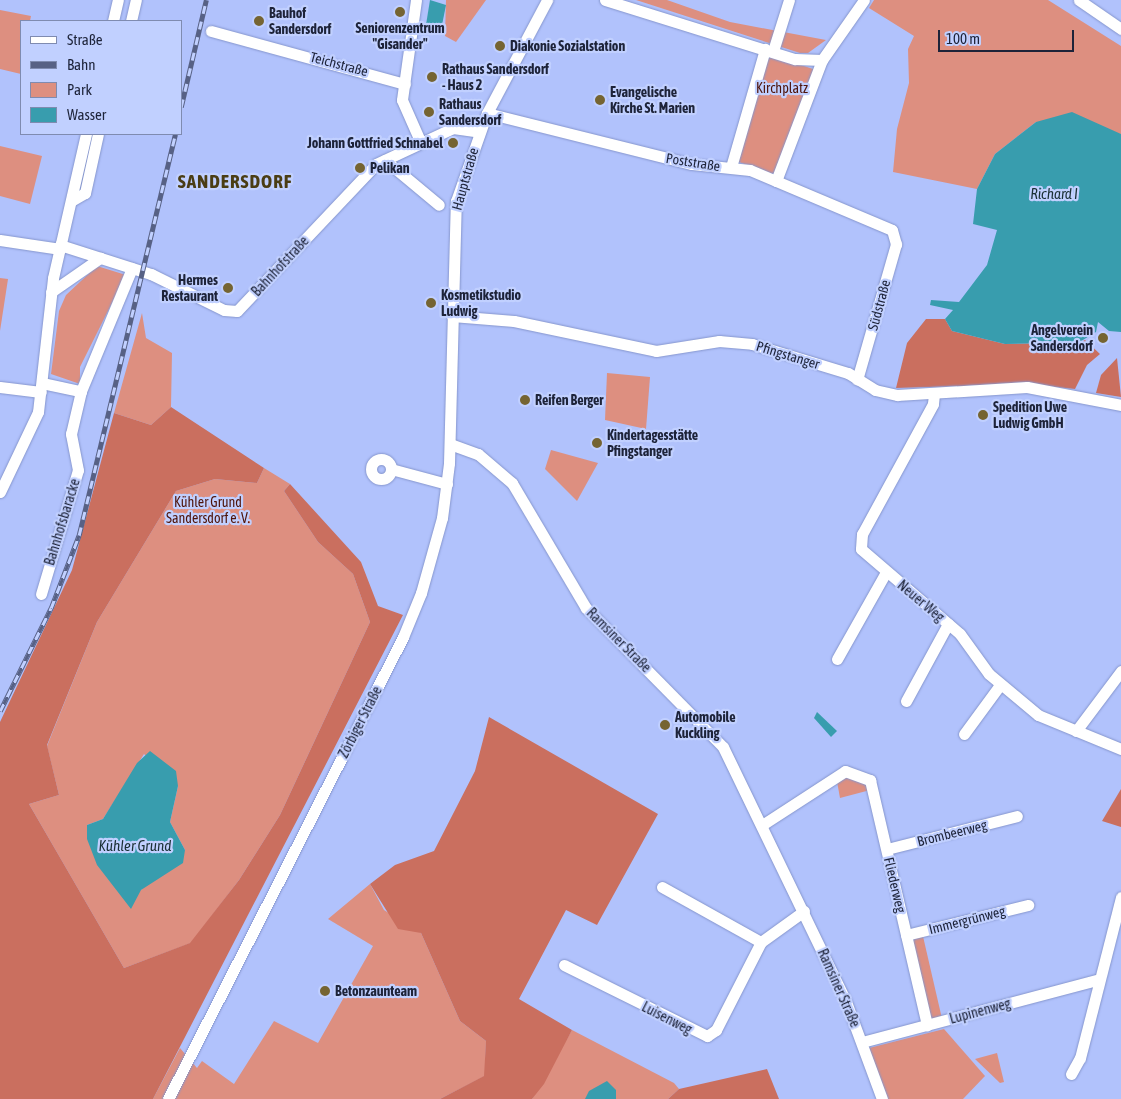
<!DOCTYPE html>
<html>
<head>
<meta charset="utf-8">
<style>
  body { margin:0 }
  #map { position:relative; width:1121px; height:1099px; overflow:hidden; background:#b1c2fc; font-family:"Asap Condensed",sans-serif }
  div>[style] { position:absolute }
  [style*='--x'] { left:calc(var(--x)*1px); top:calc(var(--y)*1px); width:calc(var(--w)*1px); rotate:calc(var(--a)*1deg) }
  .green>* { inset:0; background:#dd8f80; transform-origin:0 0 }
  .forest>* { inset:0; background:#ca6f5f }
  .water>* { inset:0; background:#389dae }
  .roads { filter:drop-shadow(0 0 1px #8696cd) drop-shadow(0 0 1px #8696cd) }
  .minor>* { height:11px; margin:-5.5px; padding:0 5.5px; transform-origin:5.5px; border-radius:5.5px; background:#fff }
  .minor>.ring { margin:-5.5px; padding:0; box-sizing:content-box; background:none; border:11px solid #fff; border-radius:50% }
  .rail>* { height:4.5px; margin-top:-2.25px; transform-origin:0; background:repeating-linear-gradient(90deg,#c1d0ff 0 8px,#576185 0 16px); box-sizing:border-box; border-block:1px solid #576185 }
  .dots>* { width:14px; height:14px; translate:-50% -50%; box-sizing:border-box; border:2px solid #c1d0ff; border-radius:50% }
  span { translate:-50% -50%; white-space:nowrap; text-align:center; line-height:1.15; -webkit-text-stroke:4.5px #c1d0ff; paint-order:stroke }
  .poi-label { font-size:14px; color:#1d2339; font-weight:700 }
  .left { translate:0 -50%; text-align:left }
  .right { translate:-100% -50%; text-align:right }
  .street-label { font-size:14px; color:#1d2339 }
  .park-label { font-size:14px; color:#4e140b }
  .water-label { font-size:15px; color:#1a3035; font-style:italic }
  .district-label { font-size:19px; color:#4a3d14; font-weight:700; letter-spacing:1px }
  .legend { position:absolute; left:20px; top:20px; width:162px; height:115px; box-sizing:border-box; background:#c1d0ff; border:1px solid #7f8bb0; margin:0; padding:6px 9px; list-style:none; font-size:15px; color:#1d2339 }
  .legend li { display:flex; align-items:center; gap:10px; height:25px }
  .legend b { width:25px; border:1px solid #7f8bb0 }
  .scale { position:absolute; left:938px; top:30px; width:136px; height:22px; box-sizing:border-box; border:2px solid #1d2339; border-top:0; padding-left:6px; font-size:15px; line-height:18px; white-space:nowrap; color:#1d2339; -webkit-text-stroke:4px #c1d0ff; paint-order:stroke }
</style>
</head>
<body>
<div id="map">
  <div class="green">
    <div style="clip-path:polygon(446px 0,486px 0,456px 42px,445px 36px)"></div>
    <div style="clip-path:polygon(636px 0,667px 0,730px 22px,826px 40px,808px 53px,800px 53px)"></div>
    <div style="clip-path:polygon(874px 0,1048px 0,1121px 46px,1121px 134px,1036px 122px,995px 154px,977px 189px,893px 172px,897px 129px,909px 83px,908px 49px,914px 36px,869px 8px)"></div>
    <div style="clip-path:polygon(0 10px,31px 16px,30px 21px,21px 21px,21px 74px,0 69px)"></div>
    <div style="clip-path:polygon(771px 55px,816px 70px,776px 175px,733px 160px,765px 60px)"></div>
    <div style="clip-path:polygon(0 146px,42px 156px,30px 204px,0 196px)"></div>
    <div style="clip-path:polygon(97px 266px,126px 275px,80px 367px,80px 384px,51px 374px,59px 311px,66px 295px)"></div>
    <div style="clip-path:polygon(0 278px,8px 279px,0 331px)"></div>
    <div style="clip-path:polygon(142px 313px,146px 338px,172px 353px,171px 407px,151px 425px,114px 413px)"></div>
    <div style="clip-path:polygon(607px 373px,650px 377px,646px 429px,605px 420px)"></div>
    <div style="clip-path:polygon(551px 450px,598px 463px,577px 501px,545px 469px)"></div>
    <div style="clip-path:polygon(evenodd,264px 468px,290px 484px,284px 491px,318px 542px,353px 574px,370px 622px,280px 815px,239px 880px,191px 943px,124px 968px,29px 804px,59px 795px,47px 746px,97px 622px,176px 491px,215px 479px,257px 483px,264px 468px,144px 754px,178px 786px,170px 822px,185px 850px,141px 890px,87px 825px,103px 819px,144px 754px)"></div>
    <div style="clip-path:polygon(845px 771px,874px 789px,840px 798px,836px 776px)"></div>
    <div style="clip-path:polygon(370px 884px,384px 910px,421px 933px,460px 1021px,486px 1041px,485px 1076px,440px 1099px,153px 1099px,180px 1048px,197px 1068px,202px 1061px,234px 1084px,274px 1021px,318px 1043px,373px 946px,328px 919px)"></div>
    <div style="left:922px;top:932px;width:91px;height:16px;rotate:77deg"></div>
    <div style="clip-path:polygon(944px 1029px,985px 1076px,963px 1099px,888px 1099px,869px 1048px)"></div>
    <div style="clip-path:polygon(572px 1030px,674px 1083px,679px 1089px,668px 1099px,532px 1099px)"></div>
    <div style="clip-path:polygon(997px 1053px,1004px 1082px,1000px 1083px,975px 1059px)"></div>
  </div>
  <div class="forest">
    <div style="clip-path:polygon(926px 319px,945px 319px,952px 331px,1005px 344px,1050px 343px,1068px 349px,1085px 340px,1100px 354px,1087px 365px,1075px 389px,1027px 384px,896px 388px,907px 343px)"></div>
    <div style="clip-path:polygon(1117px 358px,1121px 397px,1096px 393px,1101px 375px)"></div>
    <div style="clip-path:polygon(171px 407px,264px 468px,257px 483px,215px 479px,176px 491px,97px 622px,47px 745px,59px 795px,29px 804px,124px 968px,190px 943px,239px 880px,280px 815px,370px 622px,353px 574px,318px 542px,284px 491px,290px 484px,361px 562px,378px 606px,403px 615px,153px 1099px,0 1099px,0 722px,72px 570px,114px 413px,151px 425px)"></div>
    <div style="clip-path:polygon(489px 717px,658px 814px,597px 925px,566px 910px,519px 999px,572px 1030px,544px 1084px,532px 1099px,440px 1099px,484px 1076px,486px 1041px,460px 1021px,421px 933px,398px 929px,370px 884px,395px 865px,434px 851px,475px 771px)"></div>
    <div style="clip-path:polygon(1121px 789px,1121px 827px,1102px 821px)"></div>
    <div style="clip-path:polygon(767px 1069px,779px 1099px,668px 1099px,679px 1089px)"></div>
  </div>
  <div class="water">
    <div style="clip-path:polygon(430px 0,446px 5px,440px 35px,425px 31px)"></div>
    <div style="clip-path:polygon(1072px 112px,1121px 134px,1121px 332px,1109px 331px,1098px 322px,1096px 332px,1068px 349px,1050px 343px,1005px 344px,952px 331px,945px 319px,953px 310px,930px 305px,931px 300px,959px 302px,987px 265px,997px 230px,973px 224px,977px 189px,995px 154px,1036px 122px)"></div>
    <div style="clip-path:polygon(817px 712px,837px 731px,831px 737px,814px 718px)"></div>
    <div style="clip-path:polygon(150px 751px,176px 771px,178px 786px,170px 822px,185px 850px,183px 863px,141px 890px,131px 909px,97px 865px,87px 839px,87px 825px,103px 819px,137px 763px)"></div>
    <div style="clip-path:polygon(607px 1081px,616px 1090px,616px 1099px,585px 1099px,589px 1091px)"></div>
  </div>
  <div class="roads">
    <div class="minor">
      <div style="--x:416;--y:0;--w:101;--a:98"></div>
      <div style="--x:402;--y:100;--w:47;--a:66.2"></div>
      <div style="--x:605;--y:0;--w:199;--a:17.3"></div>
      <div style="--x:795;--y:59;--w:27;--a:2"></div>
      <div style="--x:1079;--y:0;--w:51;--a:34.6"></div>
      <div style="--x:113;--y:21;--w:22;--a:-77"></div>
      <div style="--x:131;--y:21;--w:22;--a:-77"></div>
      <div style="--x:211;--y:31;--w:201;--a:15.3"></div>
      <div style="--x:773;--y:51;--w:53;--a:-72.6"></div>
      <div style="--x:487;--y:113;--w:211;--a:14"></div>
      <div style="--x:692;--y:164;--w:58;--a:5.9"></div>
      <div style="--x:750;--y:170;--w:154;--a:22.9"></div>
      <div style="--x:892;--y:230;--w:15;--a:74"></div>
      <div style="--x:896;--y:244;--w:141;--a:106"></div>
      <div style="--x:385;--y:160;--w:70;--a:39.8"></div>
      <div style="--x:731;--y:167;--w:123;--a:-73.9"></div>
      <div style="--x:776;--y:181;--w:129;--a:-69.2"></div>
      <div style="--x:822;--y:60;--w:73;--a:-55"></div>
      <div style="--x:71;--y:201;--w:16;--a:-30"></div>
      <div style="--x:85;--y:193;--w:60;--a:-77.6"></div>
      <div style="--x:0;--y:240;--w:61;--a:8.5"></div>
      <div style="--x:60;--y:245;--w:96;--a:17.7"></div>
      <div style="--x:151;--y:274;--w:81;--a:26.3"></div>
      <div style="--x:224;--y:310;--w:13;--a:4"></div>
      <div style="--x:237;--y:311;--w:202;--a:-46.6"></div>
      <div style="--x:376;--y:164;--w:85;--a:-25.1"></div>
      <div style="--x:453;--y:128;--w:27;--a:8"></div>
      <div style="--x:51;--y:292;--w:60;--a:-34.8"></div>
      <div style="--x:452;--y:316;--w:62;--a:4.6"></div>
      <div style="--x:514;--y:321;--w:145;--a:11.9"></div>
      <div style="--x:656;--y:351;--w:64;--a:-9"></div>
      <div style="--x:719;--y:341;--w:33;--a:5"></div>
      <div style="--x:752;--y:344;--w:100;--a:16.8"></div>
      <div style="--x:848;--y:373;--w:32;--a:32"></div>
      <div style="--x:875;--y:390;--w:23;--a:13"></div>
      <div style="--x:897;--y:395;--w:130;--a:-3.5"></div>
      <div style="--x:1027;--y:387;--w:96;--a:10.8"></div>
      <div style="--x:42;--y:383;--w:40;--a:12"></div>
      <div style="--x:0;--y:387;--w:41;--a:7"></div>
      <div style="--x:934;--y:394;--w:10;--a:96"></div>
      <div style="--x:933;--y:404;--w:148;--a:118.6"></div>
      <div style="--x:862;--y:534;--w:15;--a:94"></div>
      <div style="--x:861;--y:549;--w:130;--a:40.6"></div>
      <div style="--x:960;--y:634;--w:49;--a:54.1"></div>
      <div style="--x:989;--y:674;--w:64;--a:39.9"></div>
      <div style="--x:1038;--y:715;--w:90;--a:22.3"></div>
      <div style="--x:450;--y:444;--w:30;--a:20"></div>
      <div style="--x:478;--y:454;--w:45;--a:40.5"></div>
      <div style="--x:512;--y:483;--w:145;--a:59.4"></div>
      <div style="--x:586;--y:608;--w:195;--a:45.4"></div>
      <div style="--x:723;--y:747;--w:280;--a:64.2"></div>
      <div style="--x:845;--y:999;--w:107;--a:69.7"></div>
      <div class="ring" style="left:371px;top:459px;width:9px;height:9px"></div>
      <div style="--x:391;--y:469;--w:58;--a:15"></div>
      <div style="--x:0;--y:492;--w:89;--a:-64.6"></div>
      <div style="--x:38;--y:412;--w:135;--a:-83.6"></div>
      <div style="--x:53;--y:278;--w:148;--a:-77.1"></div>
      <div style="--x:41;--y:594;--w:129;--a:-73.4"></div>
      <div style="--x:78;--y:470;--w:37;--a:-101"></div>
      <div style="--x:71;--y:434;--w:44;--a:-76.9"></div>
      <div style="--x:81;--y:391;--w:133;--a:-67.5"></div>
      <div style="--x:837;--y:659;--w:100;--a:-60.6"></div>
      <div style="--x:906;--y:701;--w:88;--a:-61.4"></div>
      <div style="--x:1076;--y:731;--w:75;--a:-53.1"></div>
      <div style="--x:964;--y:734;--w:61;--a:-53.7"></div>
      <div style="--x:762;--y:825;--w:99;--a:-33"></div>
      <div style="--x:845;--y:771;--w:27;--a:20"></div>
      <div style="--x:870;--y:780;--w:252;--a:76.9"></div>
      <div style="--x:887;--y:849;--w:134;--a:-14.2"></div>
      <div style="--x:662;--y:887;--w:113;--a:29.1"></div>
      <div style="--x:906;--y:935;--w:126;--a:-13.8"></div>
      <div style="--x:564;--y:965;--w:160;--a:26.4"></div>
      <div style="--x:707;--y:1036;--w:11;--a:-34"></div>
      <div style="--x:716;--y:1030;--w:99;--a:-62.9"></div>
      <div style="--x:761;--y:942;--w:53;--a:-35.8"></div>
      <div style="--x:862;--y:1042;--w:243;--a:-14.8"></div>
      <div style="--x:1071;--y:1074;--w:18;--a:-61"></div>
      <div style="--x:1080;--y:1058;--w:166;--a:-75.7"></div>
      <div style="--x:168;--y:1099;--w:518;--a:-63.04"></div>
      <div style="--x:403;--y:637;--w:48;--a:-67.8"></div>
      <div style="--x:421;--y:593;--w:78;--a:-74.4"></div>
      <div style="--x:442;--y:518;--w:55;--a:-82.7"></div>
      <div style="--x:449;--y:463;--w:262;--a:-88.5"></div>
      <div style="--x:456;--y:201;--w:93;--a:-70.6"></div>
      <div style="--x:487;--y:113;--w:128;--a:-62"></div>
    </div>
  </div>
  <div class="rail">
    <div style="--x:181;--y:107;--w:110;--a:-76.8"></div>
    <div style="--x:0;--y:711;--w:115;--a:-63.7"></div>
    <div style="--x:51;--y:608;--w:78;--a:-69"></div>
    <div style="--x:79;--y:535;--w:412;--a:-76.5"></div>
  </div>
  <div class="dots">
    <div style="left:400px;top:12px;background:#756432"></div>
    <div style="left:259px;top:21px;background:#756432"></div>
    <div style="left:500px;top:46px;background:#756432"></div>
    <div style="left:432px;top:77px;background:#756432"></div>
    <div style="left:600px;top:100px;background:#756432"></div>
    <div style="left:429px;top:112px;background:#756432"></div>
    <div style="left:453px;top:143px;background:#756432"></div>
    <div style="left:360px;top:168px;background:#756432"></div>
    <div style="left:228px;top:288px;background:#756432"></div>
    <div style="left:431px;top:303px;background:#756432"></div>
    <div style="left:1103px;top:338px;background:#756432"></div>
    <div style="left:525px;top:400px;background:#756432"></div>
    <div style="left:983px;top:415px;background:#756432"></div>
    <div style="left:597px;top:443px;background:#756432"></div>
    <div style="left:665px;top:725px;background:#756432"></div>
    <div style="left:325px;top:991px;background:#756432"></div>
  </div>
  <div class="poi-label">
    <span class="left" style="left:269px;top:21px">Bauhof<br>Sandersdorf</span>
    <span style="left:400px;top:36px">Seniorenzentrum<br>"Gisander"</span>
    <span class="left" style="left:510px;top:46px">Diakonie Sozialstation</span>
    <span class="left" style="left:442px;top:77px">Rathaus Sandersdorf<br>- Haus 2</span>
    <span class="left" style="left:610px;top:100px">Evangelische<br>Kirche St. Marien</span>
    <span class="left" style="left:439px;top:112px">Rathaus<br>Sandersdorf</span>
    <span class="right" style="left:443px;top:143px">Johann Gottfried Schnabel</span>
    <span class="left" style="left:370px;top:168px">Pelikan</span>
    <span class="right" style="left:218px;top:288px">Hermes<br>Restaurant</span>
    <span class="left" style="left:441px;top:303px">Kosmetikstudio<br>Ludwig</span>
    <span class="right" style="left:1093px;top:338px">Angelverein<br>Sandersdorf</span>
    <span class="left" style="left:535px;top:400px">Reifen Berger</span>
    <span class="left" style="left:993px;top:415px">Spedition Uwe<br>Ludwig GmbH</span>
    <span class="left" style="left:607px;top:443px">Kindertagesstätte<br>Pfingstanger</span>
    <span class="left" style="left:675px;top:725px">Automobile<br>Kuckling</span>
    <span class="left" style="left:335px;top:991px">Betonzaunteam</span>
  </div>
  <div class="street-label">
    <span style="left:339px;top:64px;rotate:15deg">Teichstraße</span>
    <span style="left:693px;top:162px;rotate:9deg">Poststraße</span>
    <span style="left:465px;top:179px;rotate:-74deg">Hauptstraße</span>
    <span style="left:280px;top:266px;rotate:-47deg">Bahnhofstraße</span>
    <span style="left:879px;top:305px;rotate:-75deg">Südstraße</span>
    <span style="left:788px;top:355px;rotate:17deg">Pfingstanger</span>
    <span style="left:62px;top:522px;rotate:-73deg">Bahnhofsbaracke</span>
    <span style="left:921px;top:601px;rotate:40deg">Neuer Weg</span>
    <span style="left:619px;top:640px;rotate:45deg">Ramsiner Straße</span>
    <span style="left:360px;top:722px;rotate:-63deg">Zörbiger Straße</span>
    <span style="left:952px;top:833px;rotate:-14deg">Brombeerweg</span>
    <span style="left:895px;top:885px;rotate:77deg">Fliederweg</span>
    <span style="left:967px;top:920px;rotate:-14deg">Immergrünweg</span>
    <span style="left:839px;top:988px;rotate:66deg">Ramsiner Straße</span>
    <span style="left:980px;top:1011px;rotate:-15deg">Lupinenweg</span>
    <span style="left:667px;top:1018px;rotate:27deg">Luisenweg</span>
  </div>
  <div class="park-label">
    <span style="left:782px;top:88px">Kirchplatz</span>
    <span style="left:208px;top:510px">Kühler Grund<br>Sandersdorf e. V.</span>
  </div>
  <div class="water-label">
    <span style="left:1054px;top:194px">Richard I</span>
    <span style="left:135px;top:846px">Kühler Grund</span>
  </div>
  <div class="district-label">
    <span style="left:235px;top:182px">SANDERSDORF</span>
  </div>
  <ul class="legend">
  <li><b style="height:6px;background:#fff"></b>Straße</li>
  <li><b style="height:6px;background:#576185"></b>Bahn</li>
  <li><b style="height:14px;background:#dd8f80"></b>Park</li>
  <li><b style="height:14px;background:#389dae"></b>Wasser</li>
  </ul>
  <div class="scale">100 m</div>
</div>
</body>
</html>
